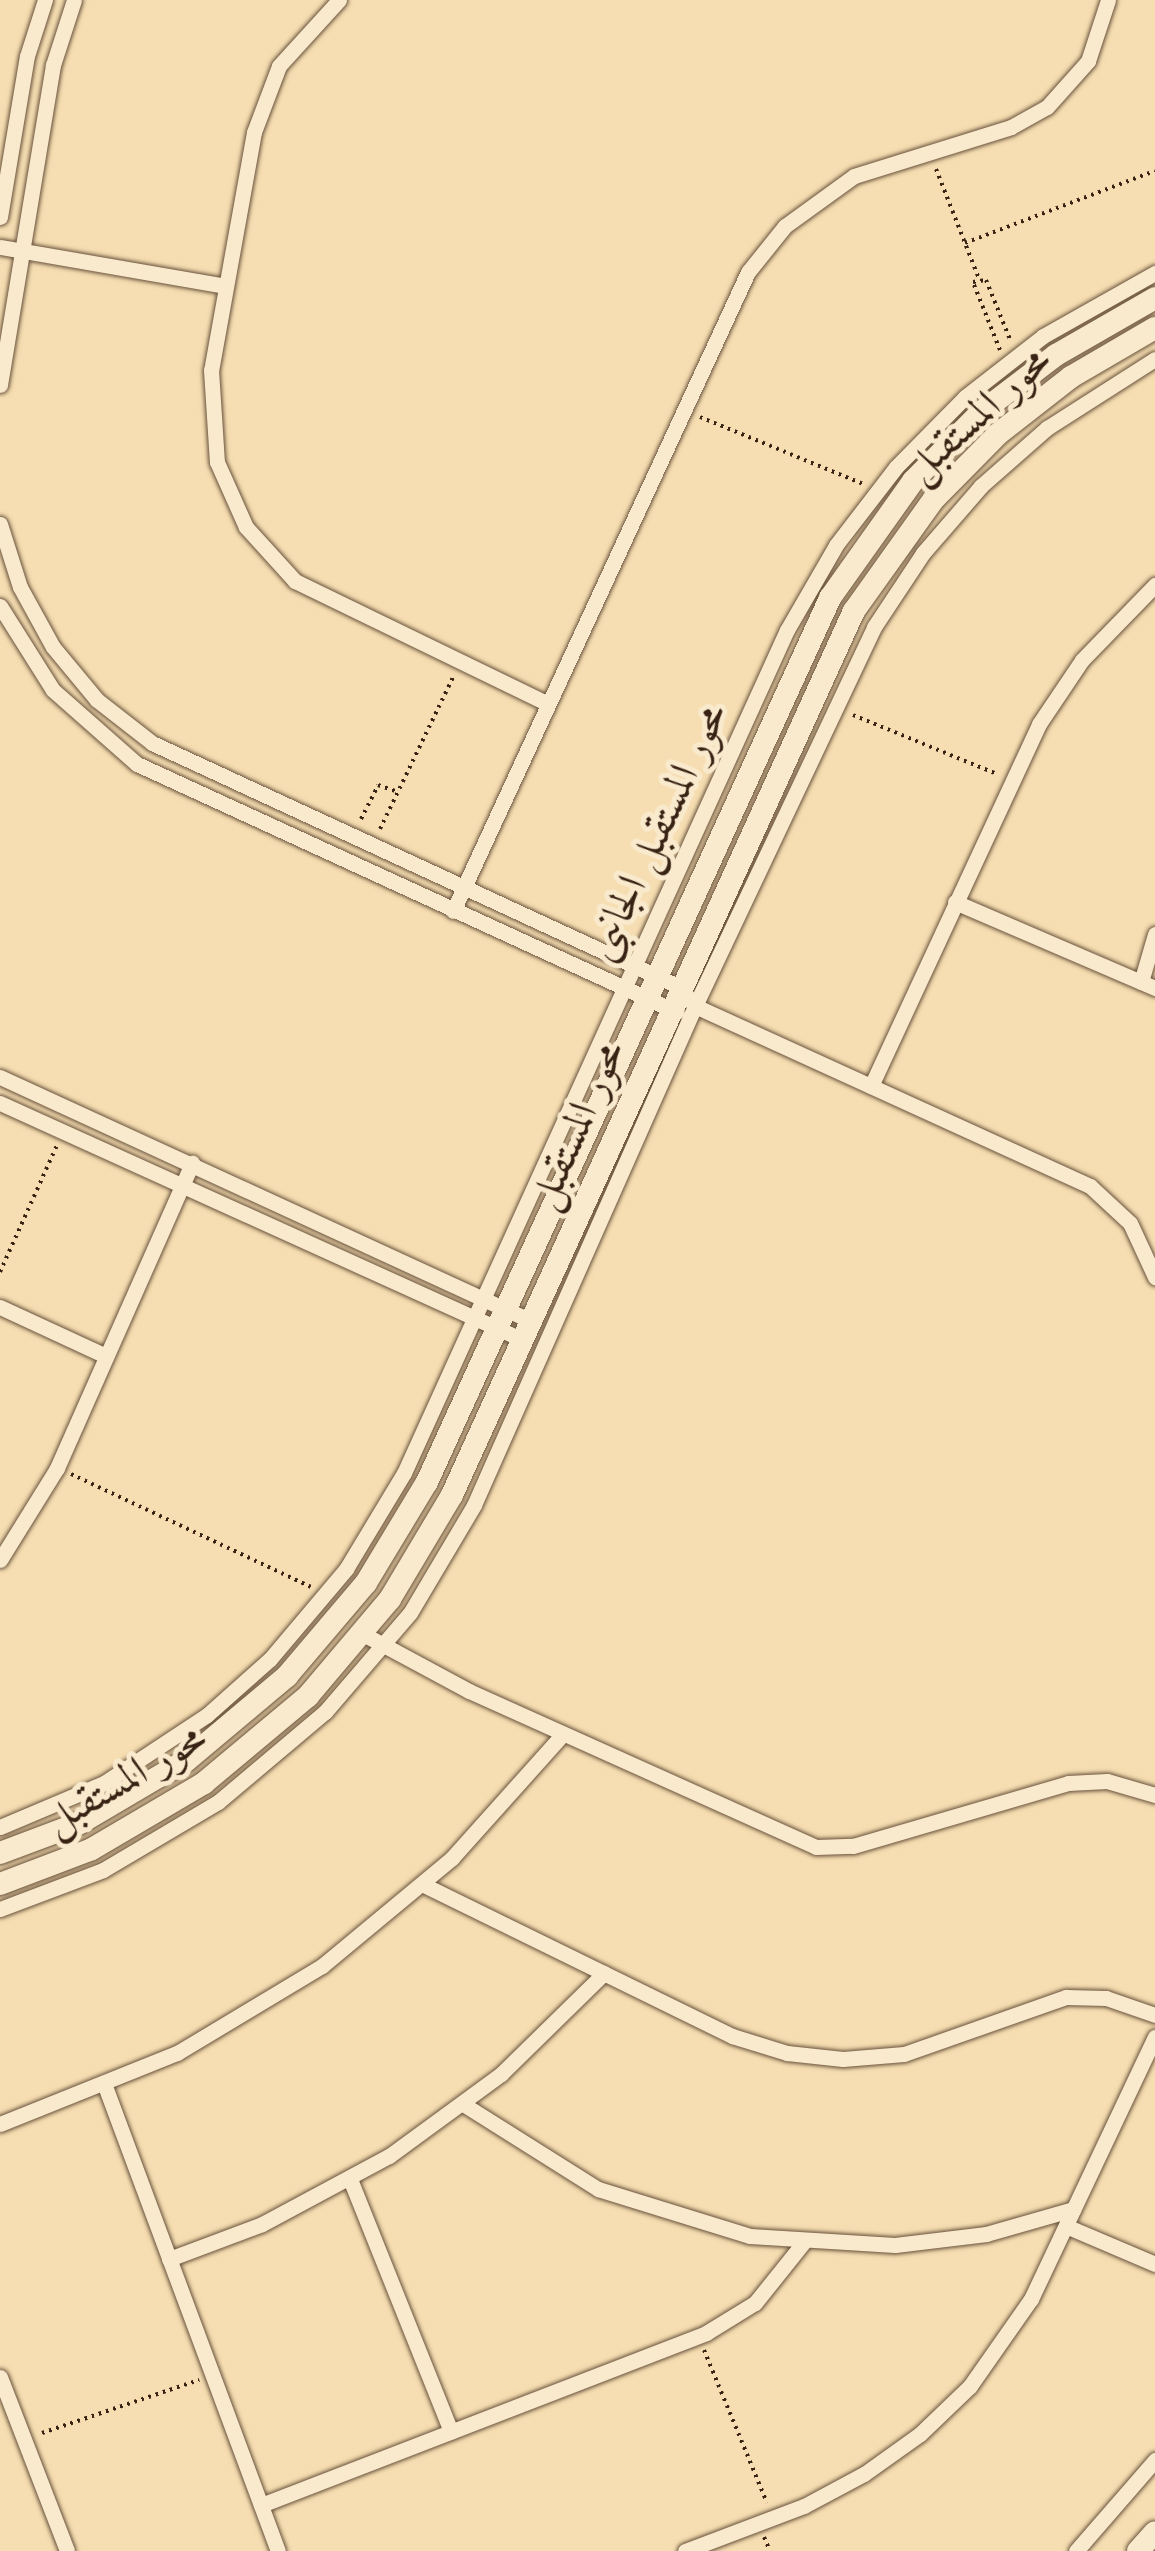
<!DOCTYPE html>
<html>
<head>
<meta charset="utf-8">
<style>
  body { margin:0 }
  #map { position:relative; width:1155px; height:2551px; overflow:hidden; background:#f6deb2; font-family:Cardo,Amiri,serif }
  div>[style] { position:absolute }
  [style*='--x'] { left:calc(var(--x)*1px); top:calc(var(--y)*1px); width:calc(var(--w)*1px); rotate:calc(var(--a)*1deg) }
  .path>* { height:4px; margin-top:-2px; transform-origin:0; background:repeating-linear-gradient(90deg,#382213 0 2.5px,transparent 0 7.5px) }
  .roads { filter:drop-shadow(0 0 2px #68513b) drop-shadow(0 0 2px #68513b) }
  .street>* { height:15px; margin:-7.5px; padding:0 7.5px; transform-origin:7.5px; border-radius:7.5px; background:#f9eacd }
  .secondary>* { height:22px; margin:-11px; padding:0 11px; transform-origin:11px; border-radius:11px; background:#f9eacd }
  span { translate:-50% -50%; white-space:nowrap; text-align:center; line-height:1.15; -webkit-text-stroke:10px #f9eacd; paint-order:stroke }
  .street-label { font-size:42px; color:#382213 }
</style>
</head>
<body>
<div id="map">
  <div class="path">
    <div style="--x:936;--y:169;--w:118;--a:68.6"></div>
    <div style="--x:965;--y:243;--w:203;--a:-20.8"></div>
    <div style="--x:1000;--y:350;--w:73;--a:-111.7"></div>
    <div style="--x:973;--y:282;--w:13;--a:-9"></div>
    <div style="--x:986;--y:280;--w:67;--a:68"></div>
    <div style="--x:700;--y:417;--w:176;--a:22.3"></div>
    <div style="--x:853;--y:715;--w:156;--a:22.3"></div>
    <div style="--x:361;--y:819;--w:38;--a:-63"></div>
    <div style="--x:378;--y:785;--w:21;--a:19"></div>
    <div style="--x:380;--y:829;--w:171;--a:-64.3"></div>
    <div style="--x:0;--y:1272;--w:139;--a:-65.8"></div>
    <div style="--x:71;--y:1474;--w:265;--a:25.2"></div>
    <div style="--x:704;--y:2350;--w:165;--a:67.6"></div>
    <div style="--x:42;--y:2433;--w:166;--a:-18.7"></div>
    <div style="--x:764;--y:2537;--w:15;--a:67"></div>
  </div>
  <div class="roads">
    <div class="street">
      <div style="--x:339;--y:0;--w:89;--a:132.3"></div>
      <div style="--x:279;--y:66;--w:71;--a:110.7"></div>
      <div style="--x:254;--y:132;--w:242;--a:100.2"></div>
      <div style="--x:211;--y:370;--w:92;--a:86.3"></div>
      <div style="--x:217;--y:462;--w:71;--a:66"></div>
      <div style="--x:246;--y:527;--w:73;--a:47.8"></div>
      <div style="--x:295;--y:581;--w:281;--a:25.9"></div>
      <div style="--x:0;--y:217;--w:163;--a:-80.5"></div>
      <div style="--x:27;--y:56;--w:59;--a:-72.2"></div>
      <div style="--x:0;--y:247;--w:229;--a:9.8"></div>
      <div style="--x:0;--y:385;--w:324;--a:-80.6"></div>
      <div style="--x:53;--y:65;--w:68;--a:-72.1"></div>
      <div style="--x:0;--y:524;--w:66;--a:72.4"></div>
      <div style="--x:20;--y:587;--w:68;--a:61.2"></div>
      <div style="--x:53;--y:647;--w:69;--a:50.3"></div>
      <div style="--x:97;--y:700;--w:70;--a:38"></div>
      <div style="--x:152;--y:743;--w:582;--a:24.8"></div>
      <div style="--x:680;--y:987;--w:24;--a:52"></div>
      <div style="--x:695;--y:1006;--w:434;--a:24.5"></div>
      <div style="--x:1090;--y:1186;--w:54;--a:42.8"></div>
      <div style="--x:1130;--y:1223;--w:60;--a:65.2"></div>
      <div style="--x:0;--y:606;--w:99;--a:57.8"></div>
      <div style="--x:53;--y:690;--w:112;--a:41.4"></div>
      <div style="--x:137;--y:764;--w:594;--a:24.67"></div>
      <div style="--x:955;--y:902;--w:218;--a:23.3"></div>
      <div style="--x:453;--y:911;--w:704;--a:-65.22"></div>
      <div style="--x:748;--y:272;--w:59;--a:-51.2"></div>
      <div style="--x:785;--y:226;--w:85;--a:-35.9"></div>
      <div style="--x:854;--y:176;--w:164;--a:-17.3"></div>
      <div style="--x:1011;--y:127;--w:41;--a:-29.1"></div>
      <div style="--x:1047;--y:107;--w:62;--a:-48.3"></div>
      <div style="--x:1088;--y:61;--w:64;--a:-71.8"></div>
      <div style="--x:1141;--y:982;--w:50;--a:-73.7"></div>
      <div style="--x:0;--y:1077;--w:582;--a:24.67"></div>
      <div style="--x:871;--y:1086;--w:399;--a:-65.1"></div>
      <div style="--x:1039;--y:724;--w:77;--a:-56.1"></div>
      <div style="--x:1082;--y:660;--w:105;--a:-45.8"></div>
      <div style="--x:0;--y:1103;--w:572;--a:24.37"></div>
      <div style="--x:0;--y:1307;--w:117;--a:24.8"></div>
      <div style="--x:0;--y:1560;--w:108;--a:-58.2"></div>
      <div style="--x:57;--y:1468;--w:334;--a:-66.1"></div>
      <div style="--x:363;--y:1634;--w:120;--a:28.3"></div>
      <div style="--x:469;--y:1691;--w:380;--a:24.2"></div>
      <div style="--x:816;--y:1847;--w:37;--a:-2"></div>
      <div style="--x:853;--y:1846;--w:224;--a:-16.3"></div>
      <div style="--x:1068;--y:1783;--w:39;--a:-3"></div>
      <div style="--x:1107;--y:1781;--w:50;--a:16.3"></div>
      <div style="--x:0;--y:1827;--w:113;--a:-22.9"></div>
      <div style="--x:104;--y:1783;--w:123;--a:-33.4"></div>
      <div style="--x:207;--y:1715;--w:84;--a:-41.6"></div>
      <div style="--x:270;--y:1659;--w:118;--a:-49.8"></div>
      <div style="--x:346;--y:1569;--w:112;--a:-58.9"></div>
      <div style="--x:404;--y:1473;--w:926;--a:-65.57"></div>
      <div style="--x:787;--y:630;--w:98;--a:-60"></div>
      <div style="--x:836;--y:545;--w:98;--a:-52.4"></div>
      <div style="--x:896;--y:467;--w:98;--a:-45.4"></div>
      <div style="--x:965;--y:397;--w:99;--a:-38"></div>
      <div style="--x:1043;--y:336;--w:129;--a:-29.4"></div>
      <div style="--x:424;--y:1885;--w:343;--a:26.1"></div>
      <div style="--x:732;--y:2036;--w:58;--a:17.2"></div>
      <div style="--x:787;--y:2053;--w:56;--a:6.1"></div>
      <div style="--x:843;--y:2059;--w:61;--a:-4.7"></div>
      <div style="--x:904;--y:2054;--w:172;--a:-19.4"></div>
      <div style="--x:1066;--y:1997;--w:40;--a:1.4"></div>
      <div style="--x:1106;--y:1998;--w:52;--a:19.1"></div>
      <div style="--x:0;--y:1909;--w:110;--a:-20.7"></div>
      <div style="--x:103;--y:1870;--w:134;--a:-30.6"></div>
      <div style="--x:218;--y:1802;--w:140;--a:-40.1"></div>
      <div style="--x:325;--y:1712;--w:130;--a:-49.4"></div>
      <div style="--x:410;--y:1613;--w:126;--a:-59.3"></div>
      <div style="--x:474;--y:1505;--w:546;--a:-66.11"></div>
      <div style="--x:695;--y:1006;--w:419;--a:-64.7"></div>
      <div style="--x:874;--y:627;--w:89;--a:-56.5"></div>
      <div style="--x:923;--y:553;--w:89;--a:-49.1"></div>
      <div style="--x:981;--y:486;--w:88;--a:-41.3"></div>
      <div style="--x:1047;--y:428;--w:128;--a:-32.6"></div>
      <div style="--x:105;--y:2086;--w:496;--a:69.6"></div>
      <div style="--x:463;--y:2104;--w:160;--a:32.2"></div>
      <div style="--x:598;--y:2189;--w:159;--a:17.2"></div>
      <div style="--x:750;--y:2236;--w:145;--a:3.6"></div>
      <div style="--x:895;--y:2245;--w:92;--a:-6.9"></div>
      <div style="--x:986;--y:2234;--w:91;--a:-15.9"></div>
      <div style="--x:0;--y:2124;--w:191;--a:-21.9"></div>
      <div style="--x:177;--y:2053;--w:169;--a:-31"></div>
      <div style="--x:322;--y:1966;--w:169;--a:-39.7"></div>
      <div style="--x:452;--y:1858;--w:166;--a:-48.2"></div>
      <div style="--x:350;--y:2179;--w:272;--a:68.2"></div>
      <div style="--x:1066;--y:2226;--w:97;--a:23.1"></div>
      <div style="--x:169;--y:2259;--w:99;--a:-20.6"></div>
      <div style="--x:262;--y:2224;--w:144;--a:-28.2"></div>
      <div style="--x:389;--y:2156;--w:139;--a:-36.2"></div>
      <div style="--x:501;--y:2074;--w:144;--a:-44.4"></div>
      <div style="--x:0;--y:2377;--w:186;--a:68.9"></div>
      <div style="--x:261;--y:2505;--w:477;--a:-21.1"></div>
      <div style="--x:706;--y:2333;--w:57;--a:-31.5"></div>
      <div style="--x:755;--y:2303;--w:77;--a:-51.3"></div>
      <div style="--x:685;--y:2551;--w:127;--a:-20.7"></div>
      <div style="--x:804;--y:2506;--w:68;--a:-28.1"></div>
      <div style="--x:864;--y:2474;--w:69;--a:-35.5"></div>
      <div style="--x:920;--y:2434;--w:69;--a:-43.8"></div>
      <div style="--x:970;--y:2386;--w:106;--a:-55"></div>
      <div style="--x:1031;--y:2299;--w:290;--a:-64.7"></div>
      <div style="--x:1076;--y:2551;--w:121;--a:-49"></div>
    </div>
    <div class="secondary">
      <div style="--x:0;--y:1853;--w:85;--a:-20.6"></div>
      <div style="--x:80;--y:1823;--w:124;--a:-30.5"></div>
      <div style="--x:187;--y:1760;--w:131;--a:-40"></div>
      <div style="--x:287;--y:1676;--w:122;--a:-49.7"></div>
      <div style="--x:366;--y:1583;--w:118;--a:-58.9"></div>
      <div style="--x:427;--y:1482;--w:972;--a:-65.49"></div>
      <div style="--x:830;--y:598;--w:143;--a:-54.6"></div>
      <div style="--x:913;--y:481;--w:95;--a:-45.4"></div>
      <div style="--x:980;--y:413;--w:96;--a:-37.3"></div>
      <div style="--x:1056;--y:355;--w:114;--a:-29.9"></div>
      <div style="--x:0;--y:1884;--w:98;--a:-20.8"></div>
      <div style="--x:92;--y:1849;--w:130;--a:-30.5"></div>
      <div style="--x:204;--y:1783;--w:136;--a:-39.9"></div>
      <div style="--x:308;--y:1696;--w:127;--a:-49.8"></div>
      <div style="--x:390;--y:1599;--w:121;--a:-59.2"></div>
      <div style="--x:452;--y:1495;--w:971;--a:-65.55"></div>
      <div style="--x:854;--y:611;--w:138;--a:-54.5"></div>
      <div style="--x:934;--y:499;--w:91;--a:-45.4"></div>
      <div style="--x:998;--y:434;--w:93;--a:-38"></div>
      <div style="--x:1071;--y:377;--w:97;--a:-30.3"></div>
      <div style="--x:1138;--y:2551;--w:25;--a:-48"></div>
    </div>
  </div>
  <div class="street-label">
    <span style="left:978px;top:414px;rotate:-42deg">محور المستقبل</span>
    <span style="left:657px;top:832px;rotate:-65deg">محور المستقبل الجانبى</span>
    <span style="left:577px;top:1125px;rotate:-66deg">محور المستقبل</span>
    <span style="left:125px;top:1779px;rotate:-30deg">محور المستقبل</span>
  </div>
</div>
</body>
</html>
